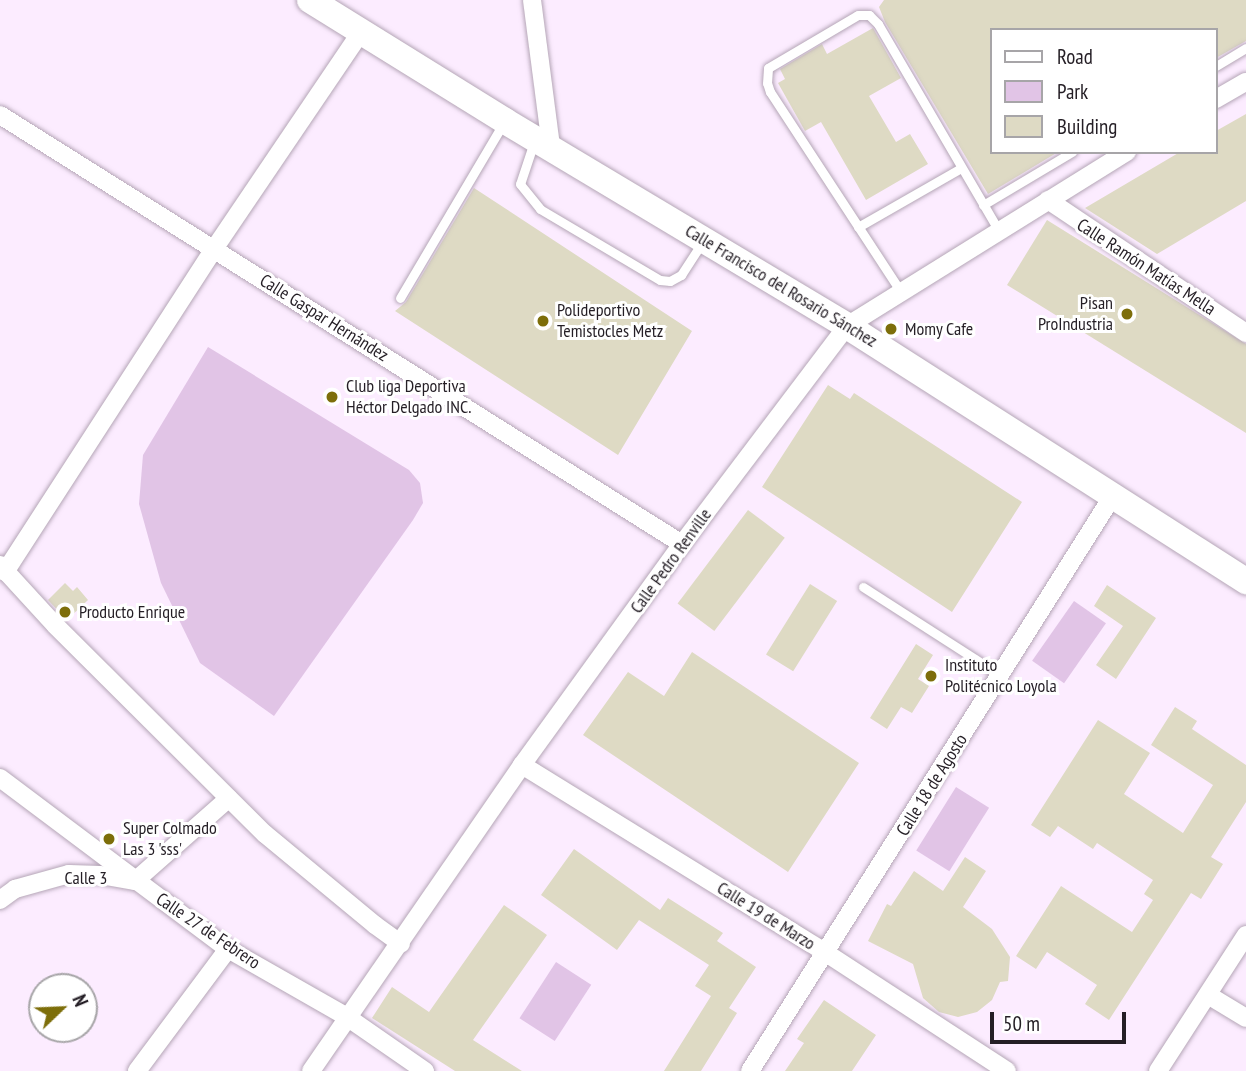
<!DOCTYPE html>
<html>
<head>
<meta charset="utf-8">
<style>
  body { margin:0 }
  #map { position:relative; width:1246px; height:1071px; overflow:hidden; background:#fcecff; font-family:"PT Sans Narrow",sans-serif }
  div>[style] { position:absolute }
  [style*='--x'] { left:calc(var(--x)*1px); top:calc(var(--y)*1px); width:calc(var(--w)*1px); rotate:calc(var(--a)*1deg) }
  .green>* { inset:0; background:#e1c4e6; transform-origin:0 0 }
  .building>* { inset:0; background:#dedac4; transform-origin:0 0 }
  .roads { filter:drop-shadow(0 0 2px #b5a6b7) drop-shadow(0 0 2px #b5a6b7) }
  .lane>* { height:9px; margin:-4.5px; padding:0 4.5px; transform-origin:4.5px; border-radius:4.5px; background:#fff }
  .street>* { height:18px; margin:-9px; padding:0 9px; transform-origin:9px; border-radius:9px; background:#fff }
  .secondary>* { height:26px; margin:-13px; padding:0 13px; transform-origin:13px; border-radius:13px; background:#fff }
  .dots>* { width:19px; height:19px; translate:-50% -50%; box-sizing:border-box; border:4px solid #fff; border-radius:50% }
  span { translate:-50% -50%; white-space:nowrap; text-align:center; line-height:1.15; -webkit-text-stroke:6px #fff; paint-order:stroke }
  .street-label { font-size:18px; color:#241e25 }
  .poi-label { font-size:18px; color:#241e25 }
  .right { translate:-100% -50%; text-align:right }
  .left { translate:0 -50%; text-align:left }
  .legend { position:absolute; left:990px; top:28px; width:228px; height:126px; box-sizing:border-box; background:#fff; border:2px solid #a7a5a8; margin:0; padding:9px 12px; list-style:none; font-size:21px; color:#241e25 }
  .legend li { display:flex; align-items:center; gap:14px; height:35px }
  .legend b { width:35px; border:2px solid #a7a5a8 }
  .north { position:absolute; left:28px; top:973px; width:70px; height:70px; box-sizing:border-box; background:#fff; border:2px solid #a7a5a8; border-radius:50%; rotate:67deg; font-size:19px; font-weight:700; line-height:28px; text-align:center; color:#241e25 }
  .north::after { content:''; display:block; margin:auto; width:24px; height:32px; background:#7d6e0a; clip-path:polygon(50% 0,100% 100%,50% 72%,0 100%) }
  .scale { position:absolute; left:990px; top:1012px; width:136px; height:32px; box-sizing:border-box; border:4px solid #241e25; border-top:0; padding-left:9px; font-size:21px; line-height:24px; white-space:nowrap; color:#241e25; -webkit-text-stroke:5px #fff; paint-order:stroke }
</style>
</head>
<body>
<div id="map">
  <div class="green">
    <div style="clip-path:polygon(208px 347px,409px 470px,420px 483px,423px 503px,413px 520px,274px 716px,200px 663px,161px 583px,139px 504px,143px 455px)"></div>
    <div style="left:1074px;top:601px;width:39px;height:73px;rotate:35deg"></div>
    <div style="left:956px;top:787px;width:39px;height:75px;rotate:32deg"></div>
    <div style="left:556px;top:962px;width:42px;height:67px;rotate:33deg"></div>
  </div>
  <div class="building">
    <div style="clip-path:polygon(884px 0,1246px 0,1246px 41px,1216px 58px,1216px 30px,992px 30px,992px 152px,1058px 152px,988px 194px,885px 22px,879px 7px)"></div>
    <div style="clip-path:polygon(873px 28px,901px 78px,869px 96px,896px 142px,910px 134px,928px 164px,866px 200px,821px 122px,805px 131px,778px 83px,785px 79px,780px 69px,822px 44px,827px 54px)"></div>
    <div style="clip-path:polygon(1246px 114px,1246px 201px,1157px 254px,1085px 208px,1180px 152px,1216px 152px,1216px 131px)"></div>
    <div style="clip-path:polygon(474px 188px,692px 331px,618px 455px,395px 311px,406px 302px)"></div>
    <div style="clip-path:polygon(1047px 220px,1246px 344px,1246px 433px,1007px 285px)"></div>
    <div style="clip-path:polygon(828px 385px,850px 399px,854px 393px,1022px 502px,952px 612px,762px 487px)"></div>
    <div style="left:748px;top:510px;width:46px;height:117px;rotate:37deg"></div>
    <div style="clip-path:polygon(65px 583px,73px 591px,77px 587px,88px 600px,67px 620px,48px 600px)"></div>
    <div style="left:810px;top:584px;width:32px;height:83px;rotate:32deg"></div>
    <div style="clip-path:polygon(1107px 585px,1156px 618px,1116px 679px,1096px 665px,1123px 626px,1094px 606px)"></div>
    <div style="clip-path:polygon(916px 644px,933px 655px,918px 679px,929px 686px,912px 713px,901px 707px,887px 729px,870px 718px)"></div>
    <div style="clip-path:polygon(692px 652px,859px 763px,788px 872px,583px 735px,628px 672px,664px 696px)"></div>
    <div style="clip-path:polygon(1175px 707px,1197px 721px,1192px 729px,1246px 765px,1246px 802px,1211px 857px,1223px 864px,1201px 899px,1191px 893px,1109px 1020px,1085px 1004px,1097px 985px,1047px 952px,1036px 969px,1016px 956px,1061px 886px,1132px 932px,1153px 900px,1144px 894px,1153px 880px,1097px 843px,1093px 849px,1058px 826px,1050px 837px,1031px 825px,1098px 720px,1150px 753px,1124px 794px,1183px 833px,1213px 785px,1151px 745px)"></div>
    <div style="clip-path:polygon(574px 849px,660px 910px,668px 898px,723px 933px,717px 941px,756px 967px,729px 1008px,737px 1013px,701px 1071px,664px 1071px,711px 996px,695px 986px,709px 965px,639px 920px,617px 950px,541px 895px)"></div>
    <div style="clip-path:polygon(965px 857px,986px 871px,963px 907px,992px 929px,1010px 957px,1008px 981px,1000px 982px,992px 1000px,977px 1012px,958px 1017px,939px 1012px,923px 998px,913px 964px,868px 941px,887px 904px,891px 906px,914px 871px,943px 891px)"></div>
    <div style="clip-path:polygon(504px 905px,547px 935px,473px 1040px,522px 1071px,455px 1071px,372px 1018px,392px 987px,429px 1012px)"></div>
    <div style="clip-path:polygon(824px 1000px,876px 1035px,852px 1071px,785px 1071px,804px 1043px,797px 1039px)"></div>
  </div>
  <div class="roads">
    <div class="lane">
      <div style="--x:1216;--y:66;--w:35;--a:-31"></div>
      <div style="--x:534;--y:142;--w:44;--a:108.4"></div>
      <div style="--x:520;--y:184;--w:32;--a:51"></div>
      <div style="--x:540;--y:209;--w:139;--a:30.6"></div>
      <div style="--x:660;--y:280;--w:10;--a:6"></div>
      <div style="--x:670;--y:281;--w:13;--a:-29"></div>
      <div style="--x:681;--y:275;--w:38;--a:-57"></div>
      <div style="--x:983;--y:205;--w:104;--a:-30.8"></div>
      <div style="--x:858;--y:227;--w:119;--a:-29.8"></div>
      <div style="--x:901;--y:292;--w:239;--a:-123.2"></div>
      <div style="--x:770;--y:92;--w:9;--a:-108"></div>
      <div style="--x:767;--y:83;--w:15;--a:-86"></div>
      <div style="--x:768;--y:68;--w:104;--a:-30.5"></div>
      <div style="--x:858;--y:15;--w:11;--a:0"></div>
      <div style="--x:869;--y:15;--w:13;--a:45"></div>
      <div style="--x:878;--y:24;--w:240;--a:59.7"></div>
      <div style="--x:400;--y:298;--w:204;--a:-59.4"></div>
      <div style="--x:863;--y:587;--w:163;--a:32.7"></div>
    </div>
    <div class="street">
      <div style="--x:532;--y:0;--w:148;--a:82.6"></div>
      <div style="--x:1216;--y:99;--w:34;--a:-30"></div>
      <div style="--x:0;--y:115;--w:806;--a:32.17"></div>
      <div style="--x:1048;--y:200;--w:239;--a:33.9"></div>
      <div style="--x:0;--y:565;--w:81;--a:47.5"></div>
      <div style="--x:55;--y:625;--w:296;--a:44.9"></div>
      <div style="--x:265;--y:834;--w:143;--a:39.6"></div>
      <div style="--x:375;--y:925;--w:32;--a:36"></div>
      <div style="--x:5;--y:572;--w:385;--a:-57.1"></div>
      <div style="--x:214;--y:249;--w:262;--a:-55.9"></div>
      <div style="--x:522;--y:765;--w:357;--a:31.7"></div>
      <div style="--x:826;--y:953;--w:216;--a:33.1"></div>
      <div style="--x:0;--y:778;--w:285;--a:36.9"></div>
      <div style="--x:228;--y:949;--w:137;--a:29.7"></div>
      <div style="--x:347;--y:1017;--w:95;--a:34.7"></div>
      <div style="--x:0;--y:900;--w:19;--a:-36"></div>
      <div style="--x:15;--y:889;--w:56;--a:-15.5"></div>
      <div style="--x:69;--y:874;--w:31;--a:2"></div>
      <div style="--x:100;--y:875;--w:36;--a:10"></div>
      <div style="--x:135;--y:881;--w:125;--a:-41.4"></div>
      <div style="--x:1208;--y:995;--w:44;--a:31.2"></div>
      <div style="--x:137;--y:1071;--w:152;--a:-53.3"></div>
      <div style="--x:311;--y:1071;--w:372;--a:-55.4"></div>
      <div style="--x:522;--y:765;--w:273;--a:-54.1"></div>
      <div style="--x:682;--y:544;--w:273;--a:-52.9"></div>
      <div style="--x:847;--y:326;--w:330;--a:-31.9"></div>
      <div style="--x:750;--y:1071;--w:679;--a:-57.76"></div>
      <div style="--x:1158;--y:1071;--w:162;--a:-57.1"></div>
    </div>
    <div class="secondary">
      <div style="--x:310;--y:0;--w:229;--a:31.8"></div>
      <div style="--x:505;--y:121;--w:399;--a:30.9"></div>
      <div style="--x:847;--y:326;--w:474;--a:32.6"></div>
    </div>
  </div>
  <div class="dots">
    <div style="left:1127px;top:314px;background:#7d6e0a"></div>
    <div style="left:543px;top:321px;background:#7d6e0a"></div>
    <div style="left:891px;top:329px;background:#7d6e0a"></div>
    <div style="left:332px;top:397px;background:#7d6e0a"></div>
    <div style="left:65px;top:612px;background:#7d6e0a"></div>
    <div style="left:931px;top:676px;background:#7d6e0a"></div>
    <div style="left:109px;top:839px;background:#7d6e0a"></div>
  </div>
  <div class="street-label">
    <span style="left:1146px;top:267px;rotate:33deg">Calle Ramón Matías Mella</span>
    <span style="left:781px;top:286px;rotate:31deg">Calle Francisco del Rosario Sánchez</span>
    <span style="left:324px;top:318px;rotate:32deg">Calle Gaspar Hernández</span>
    <span style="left:671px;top:561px;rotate:-54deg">Calle Pedro Renville</span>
    <span style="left:932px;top:785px;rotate:-58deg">Calle 18 de Agosto</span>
    <span style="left:86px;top:878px">Calle 3</span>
    <span style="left:766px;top:916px;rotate:32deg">Calle 19 de Marzo</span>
    <span style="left:208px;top:931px;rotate:34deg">Calle 27 de Febrero</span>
  </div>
  <div class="poi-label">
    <span class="right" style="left:1113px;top:314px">Pisan<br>ProIndustria</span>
    <span class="left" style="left:557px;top:321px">Polideportivo<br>Temistocles Metz</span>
    <span class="left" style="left:905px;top:329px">Momy Cafe</span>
    <span class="left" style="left:346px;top:397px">Club liga Deportiva<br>Héctor Delgado INC.</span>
    <span class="left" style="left:79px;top:612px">Producto Enrique</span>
    <span class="left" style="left:945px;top:676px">Instituto<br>Politécnico Loyola</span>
    <span class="left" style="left:123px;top:839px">Super Colmado<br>Las 3 'sss'</span>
  </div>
  <ul class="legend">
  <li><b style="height:9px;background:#fff"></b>Road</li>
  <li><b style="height:19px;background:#e1c4e6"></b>Park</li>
  <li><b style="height:19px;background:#dedac4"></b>Building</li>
  </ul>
  <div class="north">N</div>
  <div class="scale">50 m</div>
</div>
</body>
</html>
